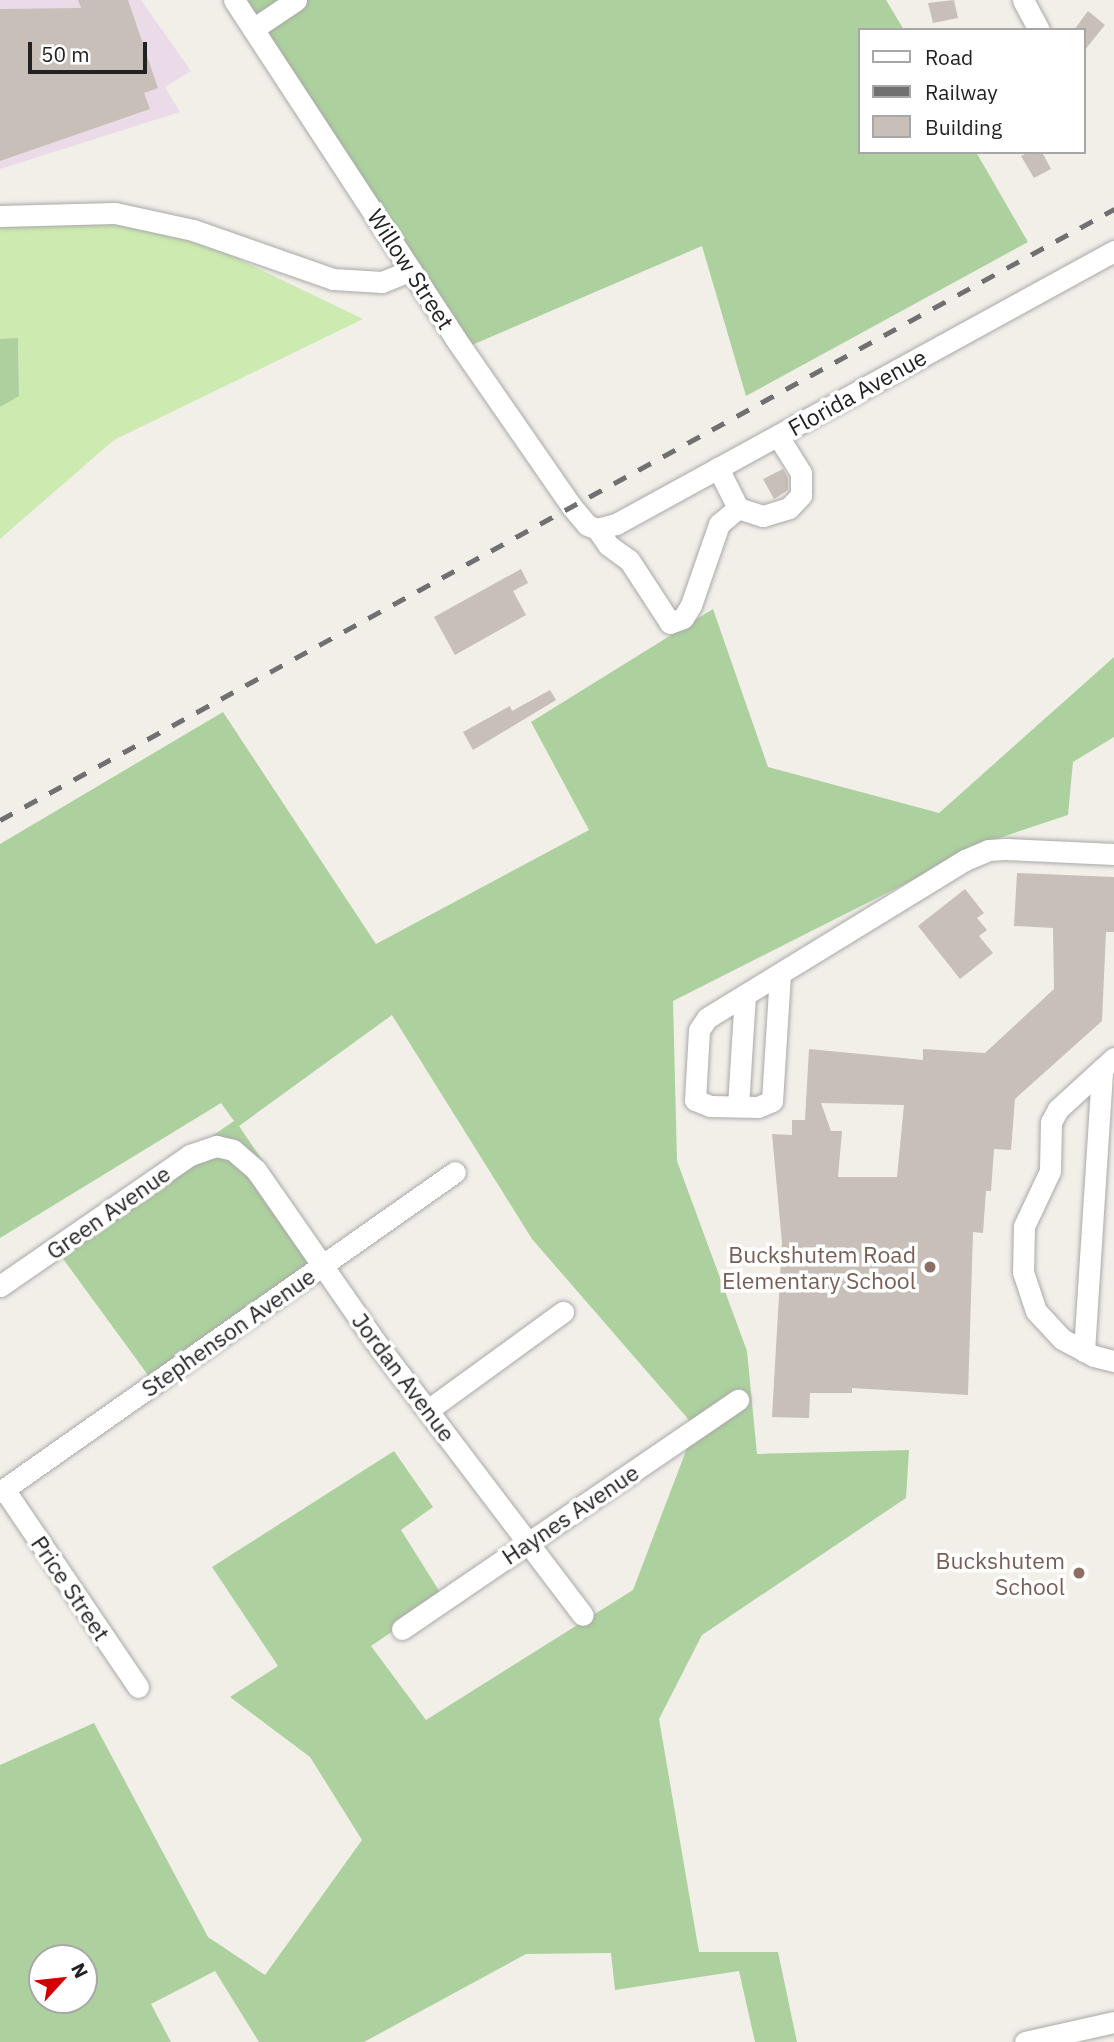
<!DOCTYPE html>
<html>
<head>
<meta charset="utf-8">
<style>
  body { margin:0 }
  #map { position:relative; width:1114px; height:2042px; overflow:hidden; background:#f2efe9; font-family:"IBM Plex Sans",sans-serif }
  div>[style] { position:absolute }
  [style*='--x'] { left:calc(var(--x)*1px); top:calc(var(--y)*1px); width:calc(var(--w)*1px); rotate:calc(var(--a)*1deg) }
  .industrial>* { inset:0; background:#ebdbe8 }
  .grass>* { inset:0; background:#cdebb0 }
  .forest>* { inset:0; background:#add19e }
  .building>* { inset:0; background:#c7bfb8 }
  .roads { filter:drop-shadow(0 0 2px #a9a9a9) drop-shadow(0 0 2px #a9a9a9) }
  .minor>* { height:21px; margin:-10.5px; padding:0 10.5px; transform-origin:10.5px; border-radius:10.5px; background:#fff }
  .rail>* { height:4.5px; margin-top:-2.25px; transform-origin:0; background:repeating-linear-gradient(90deg,#707070 0 14px,transparent 0 28px) }
  .dots>* { width:19px; height:19px; translate:-50% -50%; box-sizing:border-box; border:4px solid #fff; border-radius:50% }
  span { translate:-50% -50%; white-space:nowrap; text-align:center; line-height:1.15; -webkit-text-stroke:7px #fff; paint-order:stroke }
  .street-label { font-size:23px; color:#222 }
  .education-label { font-size:23px; color:#785e54 }
  .right { translate:-100% -50%; text-align:right }
  .legend { position:absolute; left:858px; top:28px; width:228px; height:126px; box-sizing:border-box; background:#fff; border:2px solid #a7a7a7; margin:0; padding:9px 12px; list-style:none; font-size:21px; color:#222 }
  .legend li { display:flex; align-items:center; gap:14px; height:35px }
  .legend b { width:35px; border:2px solid #a7a7a7 }
  .north { position:absolute; left:28px; top:1944px; width:70px; height:70px; box-sizing:border-box; background:#fff; border:2px solid #a7a7a7; border-radius:50%; rotate:63deg; font-size:19px; font-weight:700; line-height:28px; text-align:center; color:#222 }
  .north::after { content:''; display:block; margin:auto; width:24px; height:32px; background:#d40000; clip-path:polygon(50% 0,100% 100%,50% 72%,0 100%) }
  .scale { position:absolute; left:28px; top:42px; width:119px; height:32px; box-sizing:border-box; border:4px solid #222; border-top:0; padding-left:9px; font-size:21px; line-height:24px; white-space:nowrap; color:#222; -webkit-text-stroke:5px #fff; paint-order:stroke }
</style>
</head>
<body>
<div id="map">
  <div class="industrial">
    <div style="clip-path:polygon(0 0,141px 0,191px 71px,165px 87px,180px 112px,0 169px)"></div>
  </div>
  <div class="grass">
    <div style="clip-path:polygon(0 210px,160px 221px,363px 319px,114px 440px,0 539px,0 407px,19px 395px,18px 339px,0 339px)"></div>
  </div>
  <div class="forest">
    <div style="clip-path:polygon(235px 0,886px 0,904px 30px,860px 30px,860px 152px,976px 152px,1028px 242px,746px 396px,702px 246px,472px 345px)"></div>
    <div style="clip-path:polygon(18px 338px,19px 396px,0 407px,0 339px)"></div>
    <div style="clip-path:polygon(evenodd,713px 609px,768px 767px,939px 813px,1114px 657px,1114px 737px,1073px 762px,1068px 815px,990px 841px,673px 1001px,677px 1161px,747px 1351px,757px 1454px,909px 1450px,906px 1498px,702px 1635px,659px 1719px,699px 1952px,778px 1952px,797px 2042px,755px 2042px,739px 1971px,615px 1990px,611px 1953px,526px 1954px,364px 2042px,259px 2042px,215px 1971px,151px 2004px,171px 2042px,0 2042px,0 1765px,94px 1723px,208px 1937px,265px 1975px,362px 1840px,310px 1757px,230px 1697px,278px 1666px,212px 1567px,394px 1451px,433px 1507px,401px 1530px,443px 1597px,371px 1646px,426px 1720px,633px 1590px,695px 1427px,532px 1239px,392px 1015px,239px 1126px,331px 1261px,153px 1382px,53px 1245px,234px 1121px,221px 1103px,0 1238px,0 844px,223px 712px,376px 944px,589px 830px,531px 722px,713px 609px,42px 1958px,84px 1958px,84px 2000px,42px 2000px,42px 1958px)"></div>
  </div>
  <div class="building">
    <div style="clip-path:polygon(78px 0,128px 0,158px 88px,144px 93px,150px 109px,0 161px,0 9px,81px 8px)"></div>
    <div style="clip-path:polygon(954px 0,958px 18px,933px 23px,928px 3px)"></div>
    <div style="clip-path:polygon(1088px 11px,1105px 25px,1084px 51px,1084px 30px,1074px 30px)"></div>
    <div style="clip-path:polygon(1029px 152px,1042px 152px,1051px 169px,1034px 178px,1021px 156px)"></div>
    <div style="clip-path:polygon(783px 469px,788px 478px,788px 490px,774px 499px,763px 479px)"></div>
    <div style="clip-path:polygon(521px 569px,528px 583px,513px 591px,526px 615px,455px 655px,434px 617px)"></div>
    <div style="clip-path:polygon(550px 690px,556px 700px,473px 750px,463px 732px,510px 706px,512px 711px)"></div>
    <div style="clip-path:polygon(evenodd,1017px 873px,1114px 877px,1114px 932px,1106px 932px,1102px 1021px,1015px 1099px,1011px 1150px,994px 1149px,991px 1191px,986px 1191px,983px 1233px,973px 1232px,968px 1395px,852px 1388px,852px 1393px,810px 1393px,809px 1418px,772px 1417px,782px 1243px,772px 1134px,792px 1135px,792px 1120px,805px 1120px,809px 1049px,923px 1060px,923px 1049px,985px 1053px,1054px 989px,1053px 928px,1014px 926px,1017px 873px,821px 1103px,904px 1105px,897px 1177px,838px 1177px,842px 1131px,831px 1131px,821px 1103px)"></div>
    <div style="clip-path:polygon(965px 889px,984px 913px,977px 918px,987px 930px,979px 936px,993px 953px,960px 979px,918px 926px)"></div>
  </div>
  <div class="roads">
    <div class="minor">
      <div style="--x:234;--y:0;--w:404;--a:56.8"></div>
      <div style="--x:455;--y:338;--w:206;--a:55.3"></div>
      <div style="--x:572;--y:507;--w:23;--a:50"></div>
      <div style="--x:587;--y:525;--w:11;--a:22"></div>
      <div style="--x:1023;--y:0;--w:34;--a:62"></div>
      <div style="--x:253;--y:29;--w:52;--a:-34"></div>
      <div style="--x:0;--y:216;--w:115;--a:-1.5"></div>
      <div style="--x:115;--y:213;--w:80;--a:12.3"></div>
      <div style="--x:193;--y:230;--w:148;--a:19.3"></div>
      <div style="--x:333;--y:279;--w:49;--a:3.5"></div>
      <div style="--x:382;--y:282;--w:31;--a:-22"></div>
      <div style="--x:738;--y:508;--w:26;--a:18"></div>
      <div style="--x:763;--y:516;--w:27;--a:-17"></div>
      <div style="--x:789;--y:508;--w:18;--a:-47"></div>
      <div style="--x:801;--y:495;--w:22;--a:-90"></div>
      <div style="--x:801;--y:473;--w:44;--a:-121.9"></div>
      <div style="--x:597;--y:529;--w:20;--a:-15"></div>
      <div style="--x:616;--y:524;--w:568;--a:-28.73"></div>
      <div style="--x:597;--y:529;--w:19;--a:55"></div>
      <div style="--x:608;--y:545;--w:26;--a:36"></div>
      <div style="--x:629;--y:560;--w:75;--a:56.9"></div>
      <div style="--x:670;--y:623;--w:14;--a:-21"></div>
      <div style="--x:683;--y:618;--w:15;--a:-58"></div>
      <div style="--x:691;--y:605;--w:86;--a:-70.9"></div>
      <div style="--x:719;--y:524;--w:25;--a:-40"></div>
      <div style="--x:738;--y:508;--w:45;--a:-116.6"></div>
      <div style="--x:780;--y:974;--w:127;--a:93.6"></div>
      <div style="--x:772;--y:1101;--w:15;--a:157"></div>
      <div style="--x:758;--y:1107;--w:48;--a:-178.8"></div>
      <div style="--x:710;--y:1106;--w:16;--a:-158"></div>
      <div style="--x:695;--y:1100;--w:70;--a:-86.7"></div>
      <div style="--x:699;--y:1030;--w:14;--a:-56"></div>
      <div style="--x:707;--y:1018;--w:303;--a:-31.5"></div>
      <div style="--x:965;--y:860;--w:25;--a:-23"></div>
      <div style="--x:988;--y:850;--w:18;--a:-3"></div>
      <div style="--x:1006;--y:849;--w:108;--a:2.7"></div>
      <div style="--x:1114;--y:1058;--w:76;--a:137.7"></div>
      <div style="--x:1058;--y:1109;--w:15;--a:118"></div>
      <div style="--x:1051;--y:1122;--w:49;--a:91.2"></div>
      <div style="--x:1050;--y:1171;--w:61;--a:115.3"></div>
      <div style="--x:1024;--y:1226;--w:46;--a:91.2"></div>
      <div style="--x:1023;--y:1272;--w:41;--a:71.6"></div>
      <div style="--x:1036;--y:1311;--w:38;--a:47"></div>
      <div style="--x:1062;--y:1339;--w:36;--a:28"></div>
      <div style="--x:1094;--y:1356;--w:21;--a:14"></div>
      <div style="--x:738;--y:1106;--w:111;--a:-86.4"></div>
      <div style="--x:0;--y:1286;--w:231;--a:-34.6"></div>
      <div style="--x:190;--y:1155;--w:28;--a:-19"></div>
      <div style="--x:216;--y:1146;--w:17;--a:13"></div>
      <div style="--x:233;--y:1150;--w:30;--a:41"></div>
      <div style="--x:256;--y:1170;--w:207;--a:55.2"></div>
      <div style="--x:374;--y:1340;--w:345;--a:52.8"></div>
      <div style="--x:1084;--y:1351;--w:283;--a:-86.3"></div>
      <div style="--x:428;--y:1410;--w:167;--a:-36"></div>
      <div style="--x:4;--y:1489;--w:239;--a:55.9"></div>
      <div style="--x:0;--y:1492;--w:556;--a:-35.12"></div>
      <div style="--x:402;--y:1629;--w:407;--a:-34.3"></div>
      <div style="--x:1025;--y:2042;--w:91;--a:-12.7"></div>
    </div>
  </div>
  <div class="rail">
    <div style="--x:0;--y:820;--w:1271;--a:-28.74"></div>
  </div>
  <div class="dots">
    <div style="left:930px;top:1267px;background:#8d6e63"></div>
    <div style="left:1079px;top:1573px;background:#8d6e63"></div>
  </div>
  <div class="street-label">
    <span style="left:411px;top:269px;rotate:57deg">Willow Street</span>
    <span style="left:857px;top:392px;rotate:-29deg">Florida Avenue</span>
    <span style="left:108px;top:1212px;rotate:-35deg">Green Avenue</span>
    <span style="left:228px;top:1332px;rotate:-35deg">Stephenson Avenue</span>
    <span style="left:404px;top:1377px;rotate:53deg">Jordan Avenue</span>
    <span style="left:570px;top:1514px;rotate:-34deg">Haynes Avenue</span>
    <span style="left:71px;top:1588px;rotate:56deg">Price Street</span>
  </div>
  <div class="education-label">
    <span class="right" style="left:916px;top:1267px">Buckshutem Road<br>Elementary School</span>
    <span class="right" style="left:1065px;top:1573px">Buckshutem<br>School</span>
  </div>
  <ul class="legend">
  <li><b style="height:9px;background:#fff"></b>Road</li>
  <li><b style="height:9px;background:#707070"></b>Railway</li>
  <li><b style="height:19px;background:#c7bfb8"></b>Building</li>
  </ul>
  <div class="north">N</div>
  <div class="scale">50 m</div>
</div>
</body>
</html>
